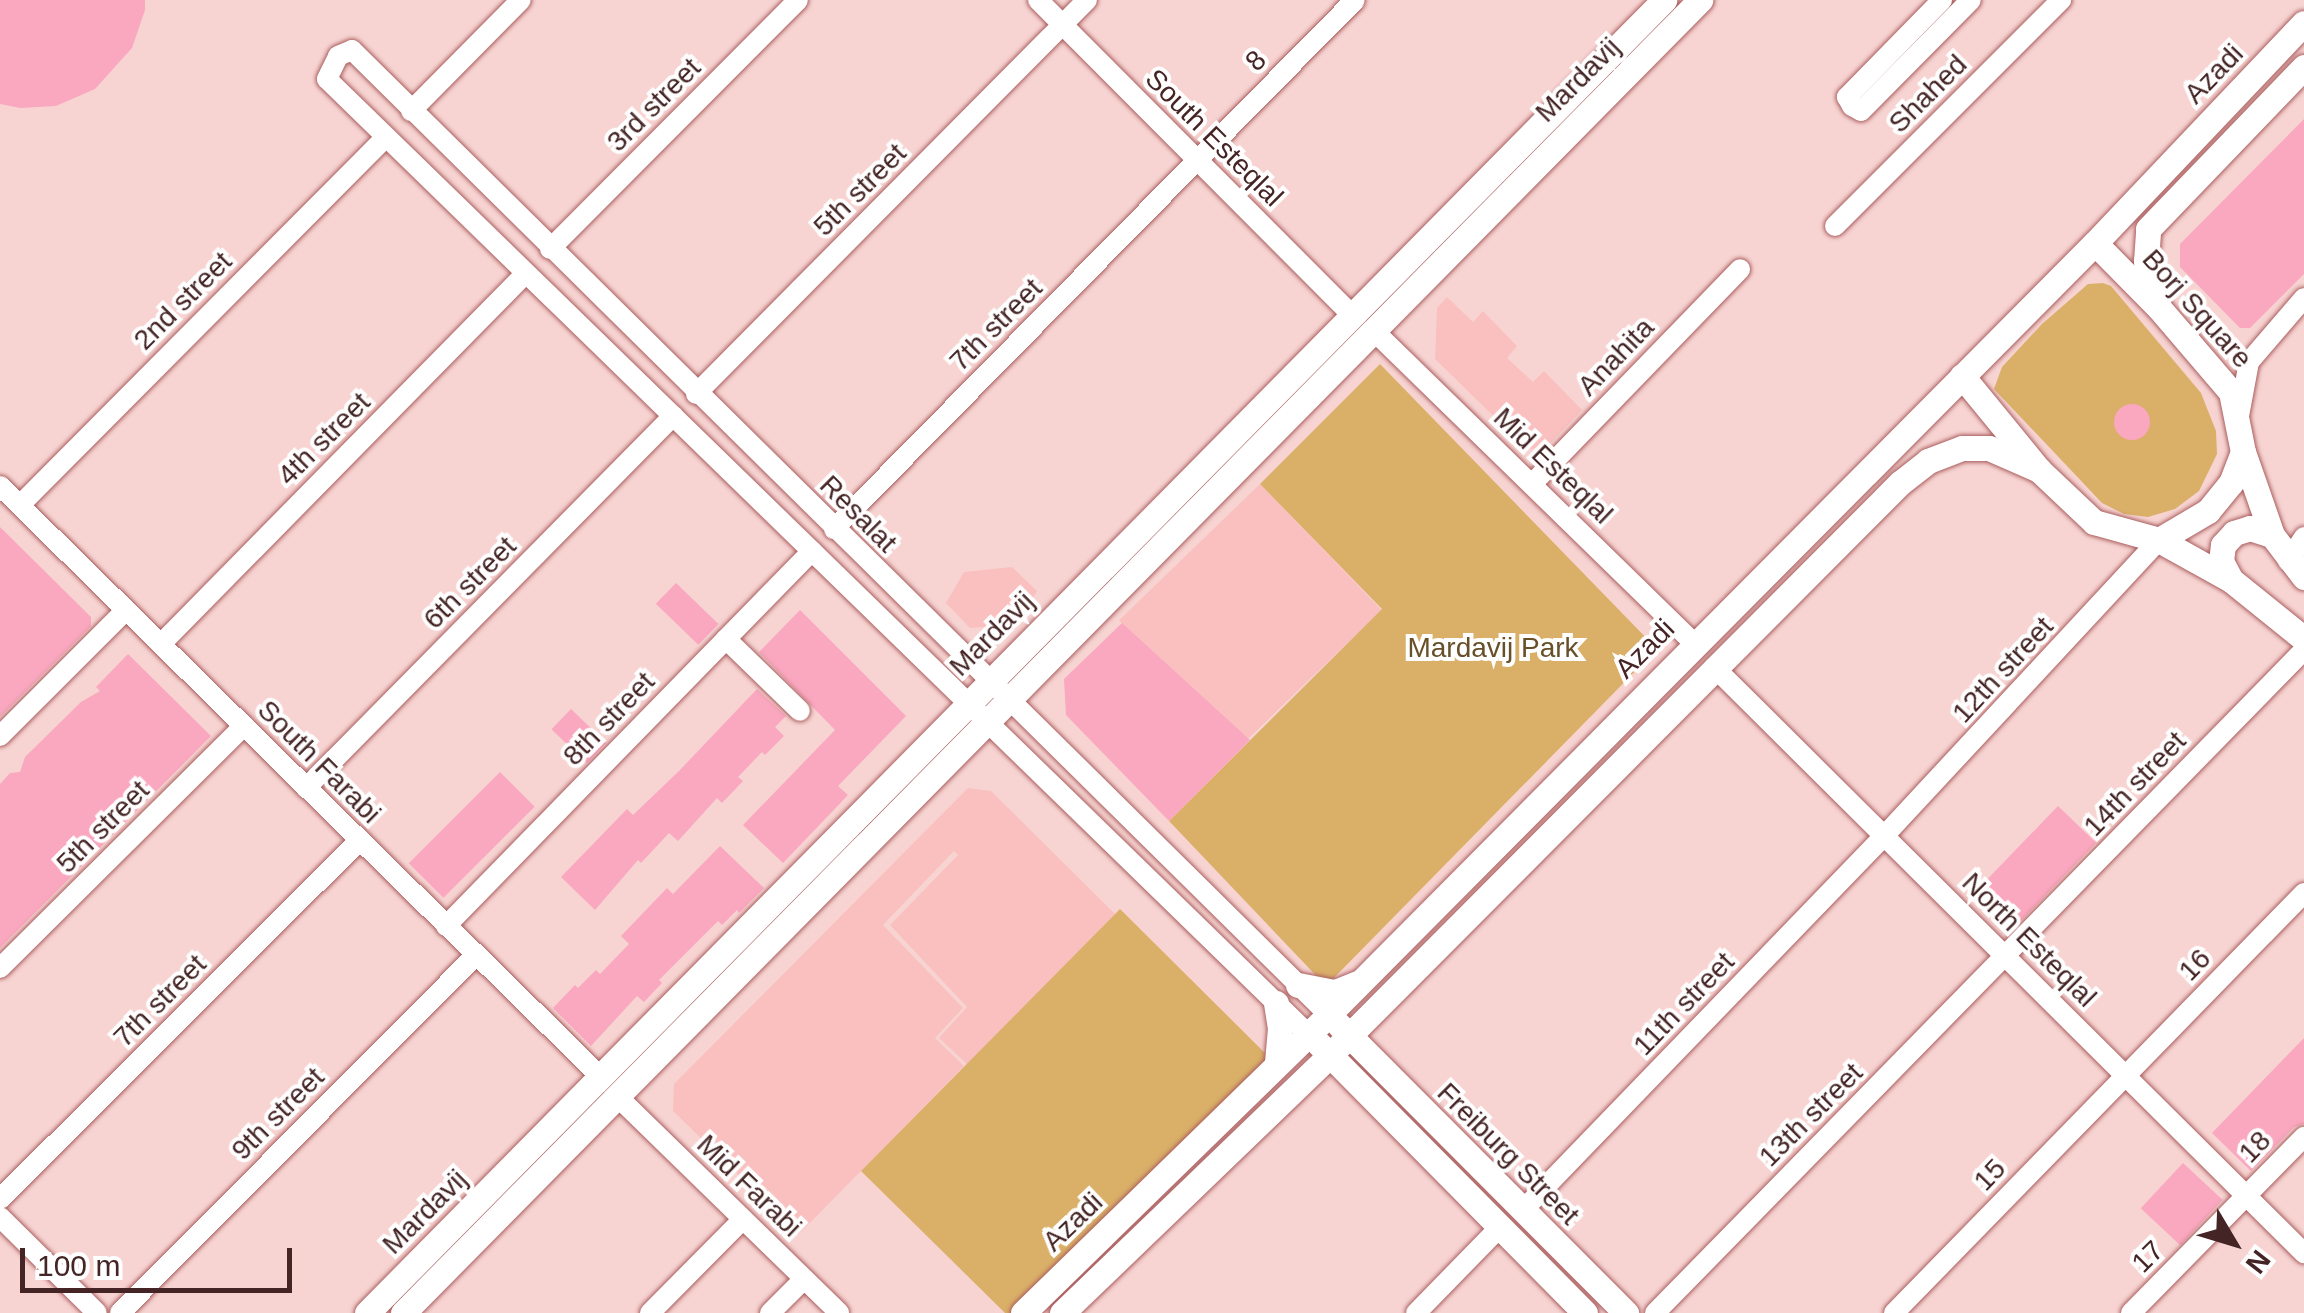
<!DOCTYPE html>
<html>
<head>
<meta charset="utf-8">
<style>
  body { margin:0 }
  #map { position:relative; width:2304px; height:1313px; overflow:hidden; background:#f7d4d2; font-family:Arial,sans-serif }
  div>[style] { position:absolute }
  [style*='--x'] { left:calc(var(--x)*1px); top:calc(var(--y)*1px); width:calc(var(--w)*1px); rotate:calc(var(--a)*1deg) }
  .built>* { inset:0; background:#f9c0bf; transform-origin:0 0 }
  .green>* { inset:0; background:#dab068 }
  .building>* { inset:0; background:#faa7c0; transform-origin:0 0 }
  .round { border-radius:50% }
  .roads { filter:drop-shadow(0 0 2px #aa5e5e) drop-shadow(0 0 2px #aa5e5e) }
  .minor>* { height:20px; margin:-10px; padding:0 10px; transform-origin:10px; border-radius:10px; background:#fff }
  .major>* { height:25px; margin:-12.5px; padding:0 12.5px; transform-origin:12.5px; border-radius:12.5px; background:#fff }
  span { translate:-50% -50%; white-space:nowrap; text-align:center; line-height:1.15; -webkit-text-stroke:8px #fefefe; paint-order:stroke }
  .street-label { font-size:28px; color:#442424 }
  .park-label { font-size:28px; color:#675029 }
  .north { position:absolute; left:2184px; top:1193px; width:100px; height:100px; -webkit-text-stroke:8px #fefefe; paint-order:stroke; rotate:128deg; font-size:28px; font-weight:700; line-height:40px; text-align:center; color:#442424 }
  .north::after { content:''; display:block; margin:auto; width:35px; height:45px; background:#442424; clip-path:polygon(50% 0,100% 100%,50% 72%,0 100%) }
  .scale { position:absolute; left:20px; top:1248px; width:272px; height:45px; box-sizing:border-box; border:5px solid #442424; border-top:0; padding-left:12px; font-size:30px; line-height:35px; white-space:nowrap; color:#442424; -webkit-text-stroke:8px #fefefe; paint-order:stroke }
</style>
</head>
<body>
<div id="map">
  <div class="built">
    <div style="clip-path:polygon(1447px 297px,1473px 322px,1483px 311px,1517px 346px,1507px 358px,1533px 382px,1544px 371px,1582px 410px,1546px 448px,1527px 449px,1435px 359px,1437px 308px)"></div>
    <div style="left:1260px;top:484px;width:175px;height:196px;rotate:46deg"></div>
    <div style="clip-path:polygon(1012px 567px,1037px 591px,1018px 624px,970px 628px,946px 603px,964px 572px)"></div>
    <div style="clip-path:polygon(968px 788px,991px 791px,1115px 914px,968px 1065px,939px 1038px,967px 1007px,890px 925px,958px 855px,954px 851px,883px 925px,963px 1008px,935px 1038px,964px 1066px,799px 1234px,673px 1111px,674px 1084px)"></div>
  </div>
  <div class="green">
    <div style="clip-path:polygon(2103px 283px,2111px 286px,2201px 393px,2216px 431px,2217px 454px,2199px 491px,2175px 509px,2148px 517px,2124px 514px,2102px 503px,1994px 389px,2002px 367px,2042px 324px,2088px 284px)"></div>
    <div style="clip-path:polygon(1380px 364px,1657px 649px,1326px 986px,1169px 821px,1382px 609px,1260px 484px)"></div>
    <div style="clip-path:polygon(1120px 909px,1269px 1057px,1014px 1313px,1005px 1313px,861px 1171px)"></div>
  </div>
  <div class="building">
    <div style="clip-path:polygon(0 0,145px 0,145px 10px,132px 48px,95px 89px,56px 106px,20px 108px,0 104px)"></div>
    <div style="clip-path:polygon(2304px 119px,2304px 274px,2250px 328px,2240px 328px,2180px 267px,2180px 244px)"></div>
    <div class="round" style="left:2114px;top:404px;width:36px;height:36px"></div>
    <div style="clip-path:polygon(0 527px,91px 617px,91px 626px,0 717px)"></div>
    <div style="left:676px;top:583px;width:59px;height:29px;rotate:44deg"></div>
    <div style="clip-path:polygon(800px 610px,906px 716px,838px 786px,848px 795px,783px 863px,743px 825px,835px 730px,759px 652px)"></div>
    <div style="clip-path:polygon(1122px 623px,1250px 740px,1169px 821px,1066px 715px,1064px 679px)"></div>
    <div style="clip-path:polygon(128px 654px,211px 736px,0 948px,0 784px,10px 773px,20px 772px,25px 757px,81px 702px,100px 691px,96px 687px)"></div>
    <div style="clip-path:polygon(757px 689px,786px 716px,775px 727px,784px 736px,765px 755px,762px 752px,738px 777px,743px 781px,722px 803px,717px 798px,678px 841px,669px 833px,641px 863px,638px 860px,595px 910px,561px 877px,627px 809px,633px 815px,679px 771px)"></div>
    <div style="left:571px;top:709px;width:49px;height:28px;rotate:44deg"></div>
    <div style="left:500px;top:772px;width:49px;height:129px;rotate:45deg"></div>
    <div style="left:2058px;top:806px;width:53px;height:125px;rotate:44deg"></div>
    <div style="clip-path:polygon(720px 846px,764px 888px,739px 913px,737px 910px,722px 925px,718px 921px,659px 980px,662px 983px,644px 1002px,637px 996px,591px 1046px,553px 1008px,575px 985px,578px 988px,596px 970px,600px 974px,629px 944px,621px 936px,667px 888px,673px 894px)"></div>
    <div style="clip-path:polygon(2304px 1038px,2304px 1124px,2294px 1127px,2251px 1171px,2212px 1133px)"></div>
    <div style="left:2183px;top:1163px;width:54px;height:62px;rotate:43deg"></div>
  </div>
  <div class="roads">
    <div class="minor">
      <div style="--x:1038;--y:0;--w:443;--a:45.1"></div>
      <div style="--x:1942;--y:0;--w:136;--a:134.4"></div>
      <div style="--x:1847;--y:97;--w:10;--a:61"></div>
      <div style="--x:1852;--y:106;--w:10;--a:29"></div>
      <div style="--x:1861;--y:111;--w:156;--a:-45.3"></div>
      <div style="--x:411;--y:111;--w:156;--a:-45.3"></div>
      <div style="--x:1835;--y:226;--w:320;--a:-45"></div>
      <div style="--x:550;--y:249;--w:351;--a:-45.1"></div>
      <div style="--x:1373;--y:330;--w:448;--a:44.3"></div>
      <div style="--x:696;--y:394;--w:555;--a:-45.22"></div>
      <div style="--x:2239;--y:416;--w:55;--a:-79.5"></div>
      <div style="--x:2249;--y:362;--w:84;--a:-49.3"></div>
      <div style="--x:1532;--y:484;--w:299;--a:-45.9"></div>
      <div style="--x:0;--y:486;--w:843;--a:44.52"></div>
      <div style="--x:20;--y:505;--w:519;--a:-45.16"></div>
      <div style="--x:834;--y:529;--w:742;--a:-45.44"></div>
      <div style="--x:2288;--y:561;--w:29;--a:-56"></div>
      <div style="--x:726;--y:639;--w:103;--a:44.2"></div>
      <div style="--x:161;--y:644;--w:520;--a:-45.47"></div>
      <div style="--x:1714;--y:667;--w:832;--a:44.81"></div>
      <div style="--x:0;--y:736;--w:178;--a:-45"></div>
      <div style="--x:306;--y:788;--w:523;--a:-45.39"></div>
      <div style="--x:446;--y:926;--w:524;--a:-45.7"></div>
      <div style="--x:0;--y:968;--w:344;--a:-44.8"></div>
      <div style="--x:1308;--y:1034;--w:1369;--a:-135.77"></div>
      <div style="--x:327;--y:79;--w:25;--a:-64"></div>
      <div style="--x:338;--y:56;--w:15;--a:-23"></div>
      <div style="--x:352;--y:50;--w:1373;--a:44.65"></div>
      <div style="--x:620;--y:1099;--w:306;--a:44.3"></div>
      <div style="--x:0;--y:1199;--w:507;--a:-44.92"></div>
      <div style="--x:1522;--y:1211;--w:523;--a:-46.01"></div>
      <div style="--x:1885;--y:835;--w:403;--a:-47.1"></div>
      <div style="--x:0;--y:1217;--w:136;--a:44.7"></div>
      <div style="--x:120;--y:1313;--w:505;--a:-45.16"></div>
      <div style="--x:650;--y:1313;--w:132;--a:-45.3"></div>
      <div style="--x:770;--y:1313;--w:48;--a:-45"></div>
      <div style="--x:1416;--y:1313;--w:120;--a:-45.7"></div>
      <div style="--x:1655;--y:1313;--w:928;--a:-45.61"></div>
      <div style="--x:1894;--y:1313;--w:587;--a:-45.69"></div>
      <div style="--x:2131;--y:1313;--w:247;--a:-45.5"></div>
    </div>
    <div class="major">
      <div style="--x:2158;--y:303;--w:44;--a:-105.9"></div>
      <div style="--x:2146;--y:261;--w:32;--a:-86"></div>
      <div style="--x:2148;--y:229;--w:225;--a:-46.1"></div>
      <div style="--x:1962;--y:376;--w:122;--a:50.7"></div>
      <div style="--x:2039;--y:470;--w:76;--a:43.4"></div>
      <div style="--x:2094;--y:522;--w:67;--a:15.5"></div>
      <div style="--x:2159;--y:540;--w:57;--a:-30.6"></div>
      <div style="--x:2208;--y:511;--w:36;--a:-51"></div>
      <div style="--x:2231;--y:483;--w:33;--a:-69"></div>
      <div style="--x:2243;--y:452;--w:61;--a:-101.3"></div>
      <div style="--x:2231;--y:392;--w:111;--a:-130.6"></div>
      <div style="--x:2159;--y:308;--w:91;--a:-134.6"></div>
      <div style="--x:2243;--y:452;--w:88;--a:70.7"></div>
      <div style="--x:2272;--y:535;--w:53;--a:52.7"></div>
      <div style="--x:2159;--y:540;--w:82;--a:29.1"></div>
      <div style="--x:2231;--y:580;--w:94;--a:38.9"></div>
      <div style="--x:2231;--y:580;--w:21;--a:-118"></div>
      <div style="--x:2221;--y:561;--w:16;--a:-83"></div>
      <div style="--x:2223;--y:545;--w:16;--a:-47"></div>
      <div style="--x:2234;--y:533;--w:17;--a:-17"></div>
      <div style="--x:2250;--y:528;--w:23;--a:18"></div>
      <div style="--x:1298;--y:985;--w:38;--a:11"></div>
      <div style="--x:1335;--y:992;--w:24;--a:-22"></div>
      <div style="--x:1276;--y:1003;--w:25;--a:81"></div>
      <div style="--x:1280;--y:1028;--w:36;--a:95"></div>
      <div style="--x:1339;--y:1025;--w:407;--a:45.1"></div>
      <div style="--x:1319;--y:1044;--w:378;--a:45.3"></div>
      <div style="--x:367;--y:1313;--w:1846;--a:-45.35"></div>
      <div style="--x:403;--y:1313;--w:1846;--a:-45.35"></div>
      <div style="--x:1023;--y:1313;--w:429;--a:-44.3"></div>
      <div style="--x:1330;--y:1013;--w:1085;--a:-45.19"></div>
      <div style="--x:2095;--y:243;--w:303;--a:-46.5"></div>
      <div style="--x:1062;--y:1313;--w:372;--a:-43.9"></div>
      <div style="--x:1330;--y:1055;--w:808;--a:-45.1"></div>
      <div style="--x:1900;--y:483;--w:36;--a:-38"></div>
      <div style="--x:1928;--y:461;--w:36;--a:-21"></div>
      <div style="--x:1962;--y:448;--w:27;--a:0"></div>
      <div style="--x:1989;--y:448;--w:55;--a:23.7"></div>
    </div>
  </div>
  <div class="street-label">
    <span style="left:1256px;top:61px;rotate:-45deg">8</span>
    <span style="left:2214px;top:74px;rotate:-46deg">Azadi</span>
    <span style="left:1578px;top:80px;rotate:-45deg">Mardavij</span>
    <span style="left:1928px;top:94px;rotate:-45deg">Shahed</span>
    <span style="left:654px;top:105px;rotate:-45deg">3rd street</span>
    <span style="left:1214px;top:138px;rotate:45deg">South Esteqlal</span>
    <span style="left:860px;top:190px;rotate:-45deg">5th street</span>
    <span style="left:183px;top:301px;rotate:-45deg">2nd street</span>
    <span style="left:2197px;top:309px;rotate:48deg">Borj Square</span>
    <span style="left:996px;top:325px;rotate:-45deg">7th street</span>
    <span style="left:1616px;top:357px;rotate:-46deg">Anahita</span>
    <span style="left:324px;top:439px;rotate:-45deg">4th street</span>
    <span style="left:1553px;top:466px;rotate:44deg">Mid Esteqlal</span>
    <span style="left:858px;top:514px;rotate:45deg">Resalat</span>
    <span style="left:470px;top:583px;rotate:-45deg">6th street</span>
    <span style="left:992px;top:634px;rotate:-45deg">Mardavij</span>
    <span style="left:1645px;top:649px;rotate:-45deg">Azadi</span>
    <span style="left:2003px;top:670px;rotate:-47deg">12th street</span>
    <span style="left:609px;top:719px;rotate:-46deg">8th street</span>
    <span style="left:319px;top:762px;rotate:45deg">South Farabi</span>
    <span style="left:2135px;top:784px;rotate:-46deg">14th street</span>
    <span style="left:103px;top:827px;rotate:-45deg">5th street</span>
    <span style="left:2029px;top:940px;rotate:45deg">North Esteqlal</span>
    <span style="left:2195px;top:965px;rotate:-46deg">16</span>
    <span style="left:160px;top:1001px;rotate:-45deg">7th street</span>
    <span style="left:1684px;top:1004px;rotate:-46deg">11th street</span>
    <span style="left:278px;top:1114px;rotate:-45deg">9th street</span>
    <span style="left:1811px;top:1115px;rotate:-45deg">13th street</span>
    <span style="left:2255px;top:1147px;rotate:-46deg">18</span>
    <span style="left:1508px;top:1154px;rotate:45deg">Freiburg Street</span>
    <span style="left:1990px;top:1175px;rotate:-46deg">15</span>
    <span style="left:749px;top:1186px;rotate:44deg">Mid Farabi</span>
    <span style="left:425px;top:1212px;rotate:-45deg">Mardavij</span>
    <span style="left:1073px;top:1222px;rotate:-44deg">Azadi</span>
    <span style="left:2148px;top:1257px;rotate:-45deg">17</span>
  </div>
  <div class="park-label">
    <span style="left:1493px;top:648px">Mardavij Park</span>
  </div>
  <div class="north">N</div>
  <div class="scale">100 m</div>
</div>
</body>
</html>
